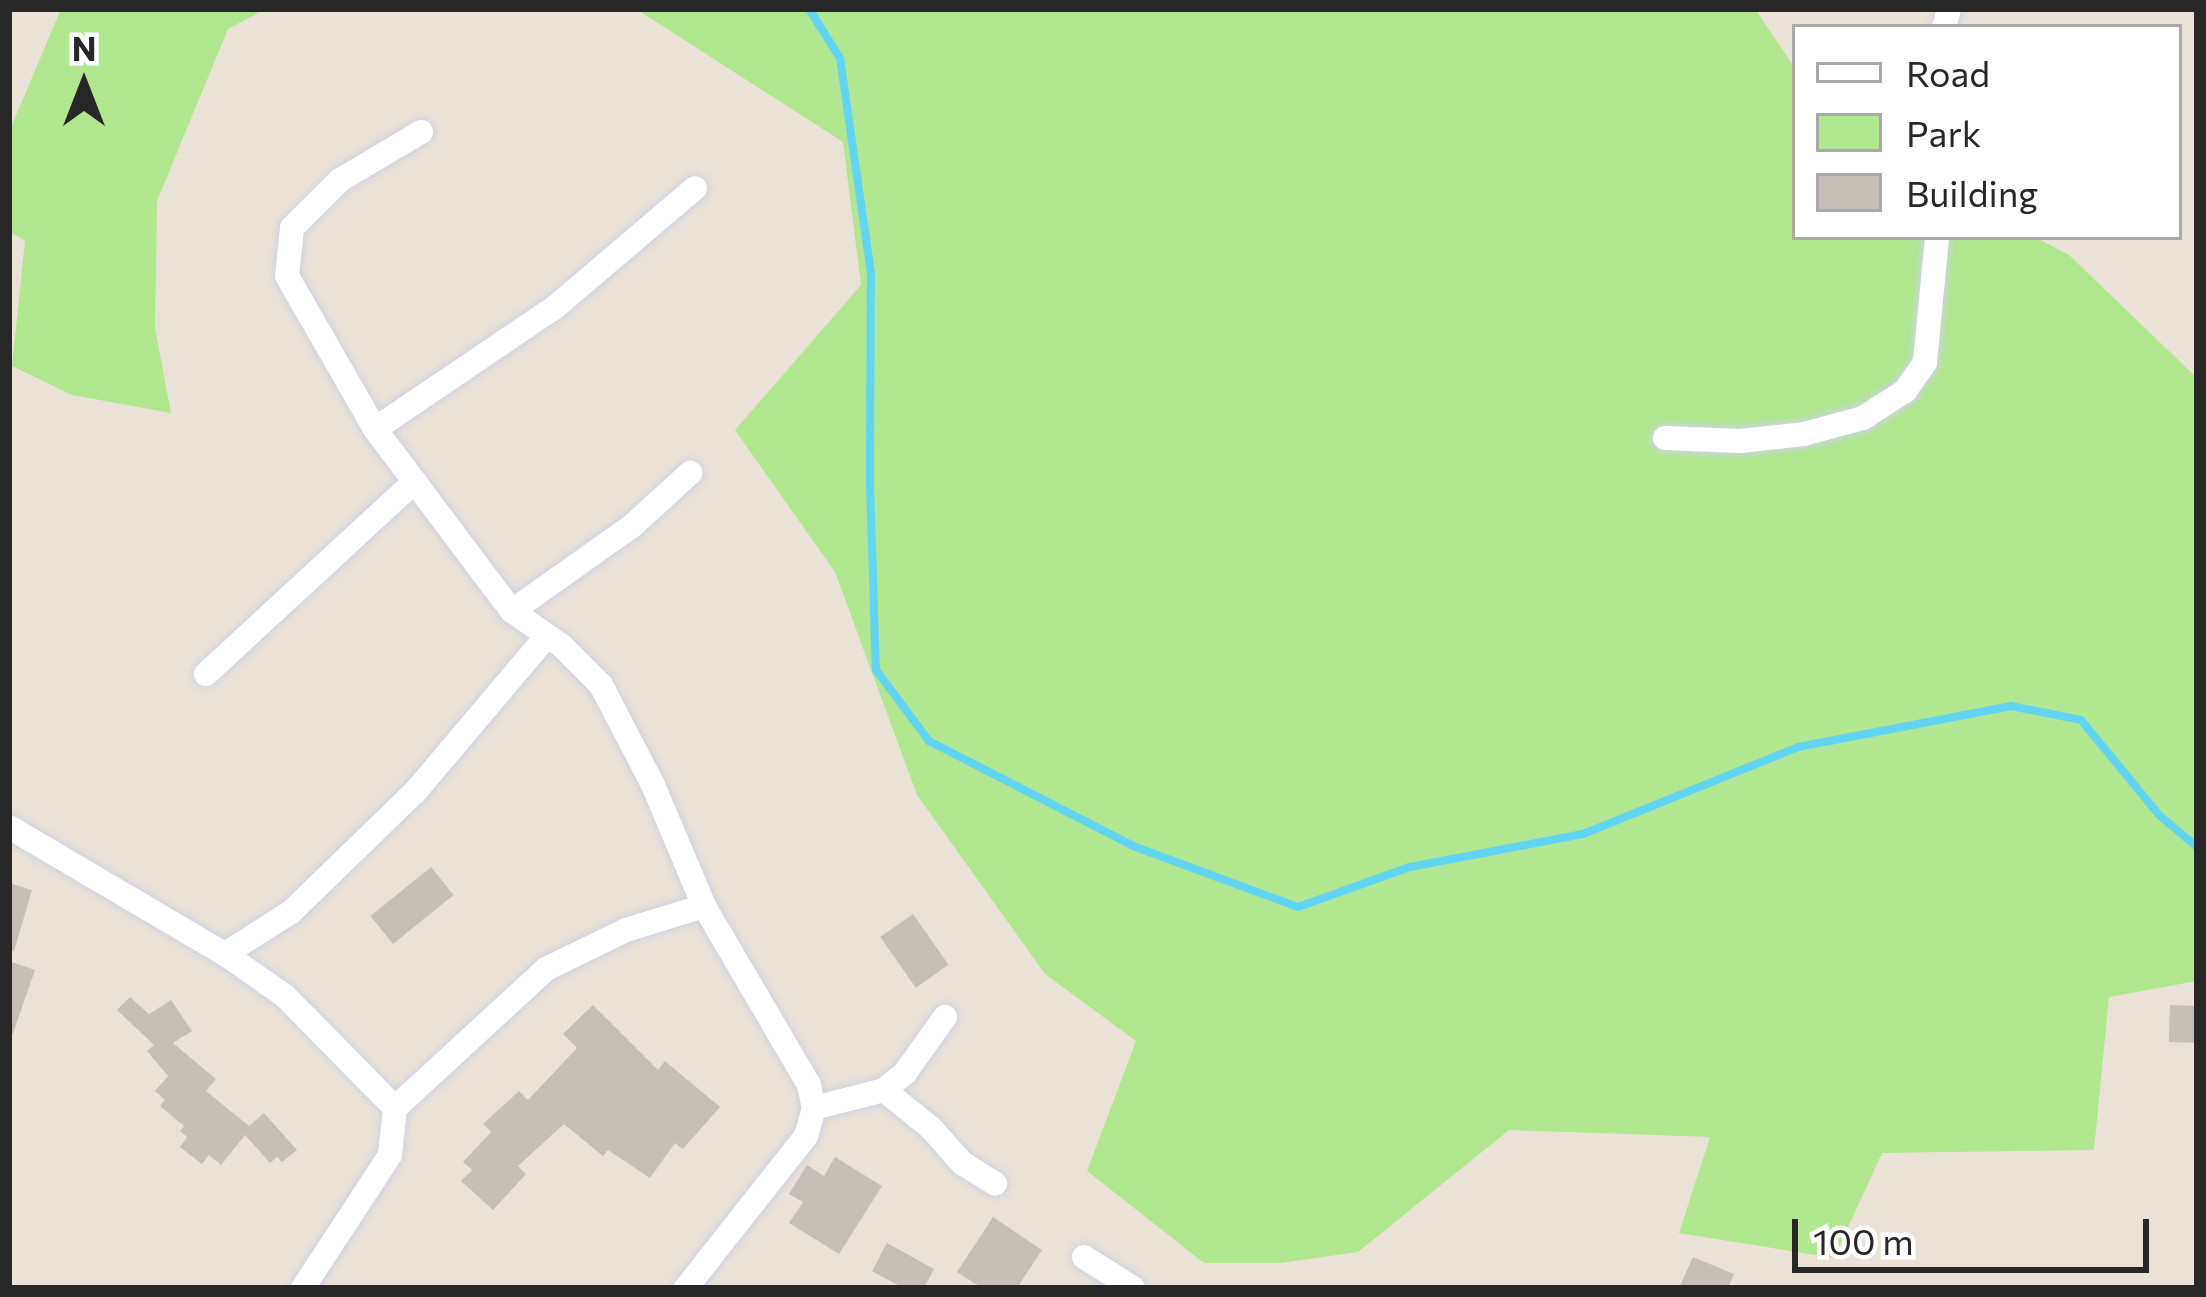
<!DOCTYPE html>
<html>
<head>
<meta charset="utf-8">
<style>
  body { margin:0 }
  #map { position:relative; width:2206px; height:1297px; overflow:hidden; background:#ebe2d7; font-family:Commissioner,sans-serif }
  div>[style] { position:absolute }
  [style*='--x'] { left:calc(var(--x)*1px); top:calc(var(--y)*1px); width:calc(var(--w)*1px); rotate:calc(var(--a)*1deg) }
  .green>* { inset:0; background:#b0e78f }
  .stream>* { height:8px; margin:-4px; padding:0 4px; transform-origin:4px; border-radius:4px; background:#62d5f6 }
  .building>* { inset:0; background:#c6bfb7; transform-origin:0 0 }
  .roads { filter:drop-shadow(0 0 3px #cdd2e2) drop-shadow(0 0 3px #cdd2e2) }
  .minor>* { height:24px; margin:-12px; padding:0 12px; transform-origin:12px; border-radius:12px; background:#fff }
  span { translate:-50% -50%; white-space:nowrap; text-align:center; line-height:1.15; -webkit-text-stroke:12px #fff; paint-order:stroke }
  .frame { position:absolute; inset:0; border:12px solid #272727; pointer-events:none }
  .legend { position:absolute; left:1792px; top:24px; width:390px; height:216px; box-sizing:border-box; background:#fff; border:3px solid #a9a9a9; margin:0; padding:15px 21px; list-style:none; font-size:36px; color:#272727 }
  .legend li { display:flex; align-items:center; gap:24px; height:60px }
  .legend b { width:60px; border:3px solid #a9a9a9 }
  .north { position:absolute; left:24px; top:24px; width:120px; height:120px; -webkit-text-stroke:9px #fff; paint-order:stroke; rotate:0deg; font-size:33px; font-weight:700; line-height:48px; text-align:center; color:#272727 }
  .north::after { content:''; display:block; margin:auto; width:42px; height:54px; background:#272727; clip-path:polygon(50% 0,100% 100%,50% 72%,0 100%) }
  .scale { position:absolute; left:1792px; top:1219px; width:357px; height:54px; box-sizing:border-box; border:6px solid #272727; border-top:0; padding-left:15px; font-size:36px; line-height:42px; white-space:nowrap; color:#272727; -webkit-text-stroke:9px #fff; paint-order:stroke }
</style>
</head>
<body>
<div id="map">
  <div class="green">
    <div style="clip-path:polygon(61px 9px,266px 9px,228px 29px,157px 201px,155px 328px,171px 413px,72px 395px,12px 366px,25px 241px,9px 231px,9px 132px)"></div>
    <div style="clip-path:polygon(636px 9px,1755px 9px,1795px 68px,1795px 237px,2035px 237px,2069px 255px,2197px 378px,2197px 981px,2109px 997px,2094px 1150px,1882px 1153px,1834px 1258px,1679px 1233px,1710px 1137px,1509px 1130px,1358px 1252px,1280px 1263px,1204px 1263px,1087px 1171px,1136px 1041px,1045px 974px,917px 795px,835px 572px,735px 430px,861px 285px,843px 142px)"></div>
  </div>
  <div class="stream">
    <div style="--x:809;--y:9;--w:58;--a:57.7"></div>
    <div style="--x:840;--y:58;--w:216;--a:81.8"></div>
    <div style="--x:871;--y:272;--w:211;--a:90.3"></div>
    <div style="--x:870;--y:483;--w:187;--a:88.2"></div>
    <div style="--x:876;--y:670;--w:89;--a:53.3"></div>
    <div style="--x:929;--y:741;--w:229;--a:27.2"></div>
    <div style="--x:1133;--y:846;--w:176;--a:20.3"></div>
    <div style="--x:1298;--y:907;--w:119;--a:-19.7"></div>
    <div style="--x:1410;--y:867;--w:176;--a:-10.8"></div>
    <div style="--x:1583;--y:834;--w:232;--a:-22"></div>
    <div style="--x:1798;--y:747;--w:217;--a:-10.9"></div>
    <div style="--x:2011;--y:706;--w:71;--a:11.3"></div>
    <div style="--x:2081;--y:720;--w:123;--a:50.6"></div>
    <div style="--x:2159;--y:815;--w:50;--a:40.1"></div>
  </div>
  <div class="building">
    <div style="left:431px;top:867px;width:36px;height:78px;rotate:51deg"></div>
    <div style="clip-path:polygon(9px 883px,32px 890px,14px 951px,9px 950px)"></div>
    <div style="left:913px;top:914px;width:62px;height:40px;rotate:55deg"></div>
    <div style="clip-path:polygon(9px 961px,35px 970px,12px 1036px,9px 1035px)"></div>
    <div style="clip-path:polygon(130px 997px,149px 1014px,171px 1000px,192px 1031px,173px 1043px,216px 1079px,206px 1091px,249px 1126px,264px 1113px,297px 1150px,282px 1162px,277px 1157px,270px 1163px,245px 1135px,221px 1165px,209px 1155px,202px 1164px,180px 1147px,187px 1137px,180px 1131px,184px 1126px,160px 1106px,165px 1100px,155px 1091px,168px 1076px,147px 1051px,154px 1045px,117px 1010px)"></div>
    <div style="clip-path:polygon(593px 1005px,658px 1070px,665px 1061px,720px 1107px,683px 1149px,675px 1143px,650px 1178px,608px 1150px,603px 1156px,564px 1124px,518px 1166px,526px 1174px,493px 1210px,461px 1181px,472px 1170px,463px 1162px,491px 1132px,483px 1124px,519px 1091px,528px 1100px,577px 1048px,563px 1034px)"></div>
    <div style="left:2170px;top:1005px;width:27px;height:37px;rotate:2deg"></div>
    <div style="clip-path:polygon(835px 1157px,882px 1186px,839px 1254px,789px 1223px,803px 1202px,789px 1194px,807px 1165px,824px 1176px)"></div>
    <div style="clip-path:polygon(993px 1217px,1042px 1250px,1017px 1288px,982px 1288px,957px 1272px)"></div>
    <div style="clip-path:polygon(887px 1243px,934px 1269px,924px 1288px,903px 1288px,872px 1271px)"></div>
    <div style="clip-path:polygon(1693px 1257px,1734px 1274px,1728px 1288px,1679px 1288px)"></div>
  </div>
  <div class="roads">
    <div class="minor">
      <div style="--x:1944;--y:27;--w:19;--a:-74"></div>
      <div style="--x:421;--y:132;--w:94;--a:149.3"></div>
      <div style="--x:340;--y:180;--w:68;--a:135"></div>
      <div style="--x:292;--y:228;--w:48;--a:95.9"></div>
      <div style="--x:287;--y:276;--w:177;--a:60.1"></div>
      <div style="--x:375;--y:429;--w:180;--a:53.1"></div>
      <div style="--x:483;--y:573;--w:48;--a:52.7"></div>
      <div style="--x:512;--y:611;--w:61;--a:35"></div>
      <div style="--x:562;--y:646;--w:55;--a:45"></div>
      <div style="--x:601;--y:685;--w:113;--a:62.5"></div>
      <div style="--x:653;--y:785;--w:131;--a:67.1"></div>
      <div style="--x:704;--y:906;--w:208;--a:59.6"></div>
      <div style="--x:809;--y:1085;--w:24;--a:78"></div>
      <div style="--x:814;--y:1108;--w:29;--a:106"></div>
      <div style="--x:806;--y:1136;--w:194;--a:128.3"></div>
      <div style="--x:375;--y:429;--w:216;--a:-34.1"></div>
      <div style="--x:554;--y:308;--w:185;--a:-40.4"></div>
      <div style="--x:1665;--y:438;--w:75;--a:2.3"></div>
      <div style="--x:1740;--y:441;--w:64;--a:-6.2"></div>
      <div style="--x:1804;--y:434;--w:61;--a:-15.2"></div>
      <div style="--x:1863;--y:418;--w:50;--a:-32.7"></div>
      <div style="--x:1905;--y:391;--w:35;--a:-55"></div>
      <div style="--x:1925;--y:362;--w:126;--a:-84.5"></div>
      <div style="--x:512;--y:611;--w:147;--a:-35.3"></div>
      <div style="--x:632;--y:526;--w:79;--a:-42.4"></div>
      <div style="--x:206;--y:674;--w:284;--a:-42.7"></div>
      <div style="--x:9;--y:827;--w:251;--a:30.5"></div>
      <div style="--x:225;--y:954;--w:73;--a:35"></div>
      <div style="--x:285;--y:996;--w:157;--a:45.5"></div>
      <div style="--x:225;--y:954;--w:78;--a:-32.5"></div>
      <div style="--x:291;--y:912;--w:173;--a:-44.1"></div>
      <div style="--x:415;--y:792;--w:202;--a:-49.8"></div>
      <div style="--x:884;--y:1090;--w:60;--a:39"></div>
      <div style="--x:931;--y:1128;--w:47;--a:48.5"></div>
      <div style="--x:962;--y:1163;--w:39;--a:32"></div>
      <div style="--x:814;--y:1108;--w:72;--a:-14.4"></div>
      <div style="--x:884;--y:1090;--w:27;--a:-39"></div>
      <div style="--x:905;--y:1073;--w:69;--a:-54.5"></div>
      <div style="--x:1084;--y:1257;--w:58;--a:32.3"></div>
      <div style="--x:303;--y:1288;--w:159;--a:-56.8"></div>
      <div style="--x:390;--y:1155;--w:47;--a:-83.9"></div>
      <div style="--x:395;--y:1108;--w:205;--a:-42.6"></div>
      <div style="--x:546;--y:969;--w:89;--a:-26"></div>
      <div style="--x:626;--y:930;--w:82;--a:-17.1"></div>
    </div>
  </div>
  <div class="frame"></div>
  <ul class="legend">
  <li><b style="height:15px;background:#fff"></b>Road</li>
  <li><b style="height:33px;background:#b0e78f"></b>Park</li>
  <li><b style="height:33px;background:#c6bfb7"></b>Building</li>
  </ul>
  <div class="north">N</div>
  <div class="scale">100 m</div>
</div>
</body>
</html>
